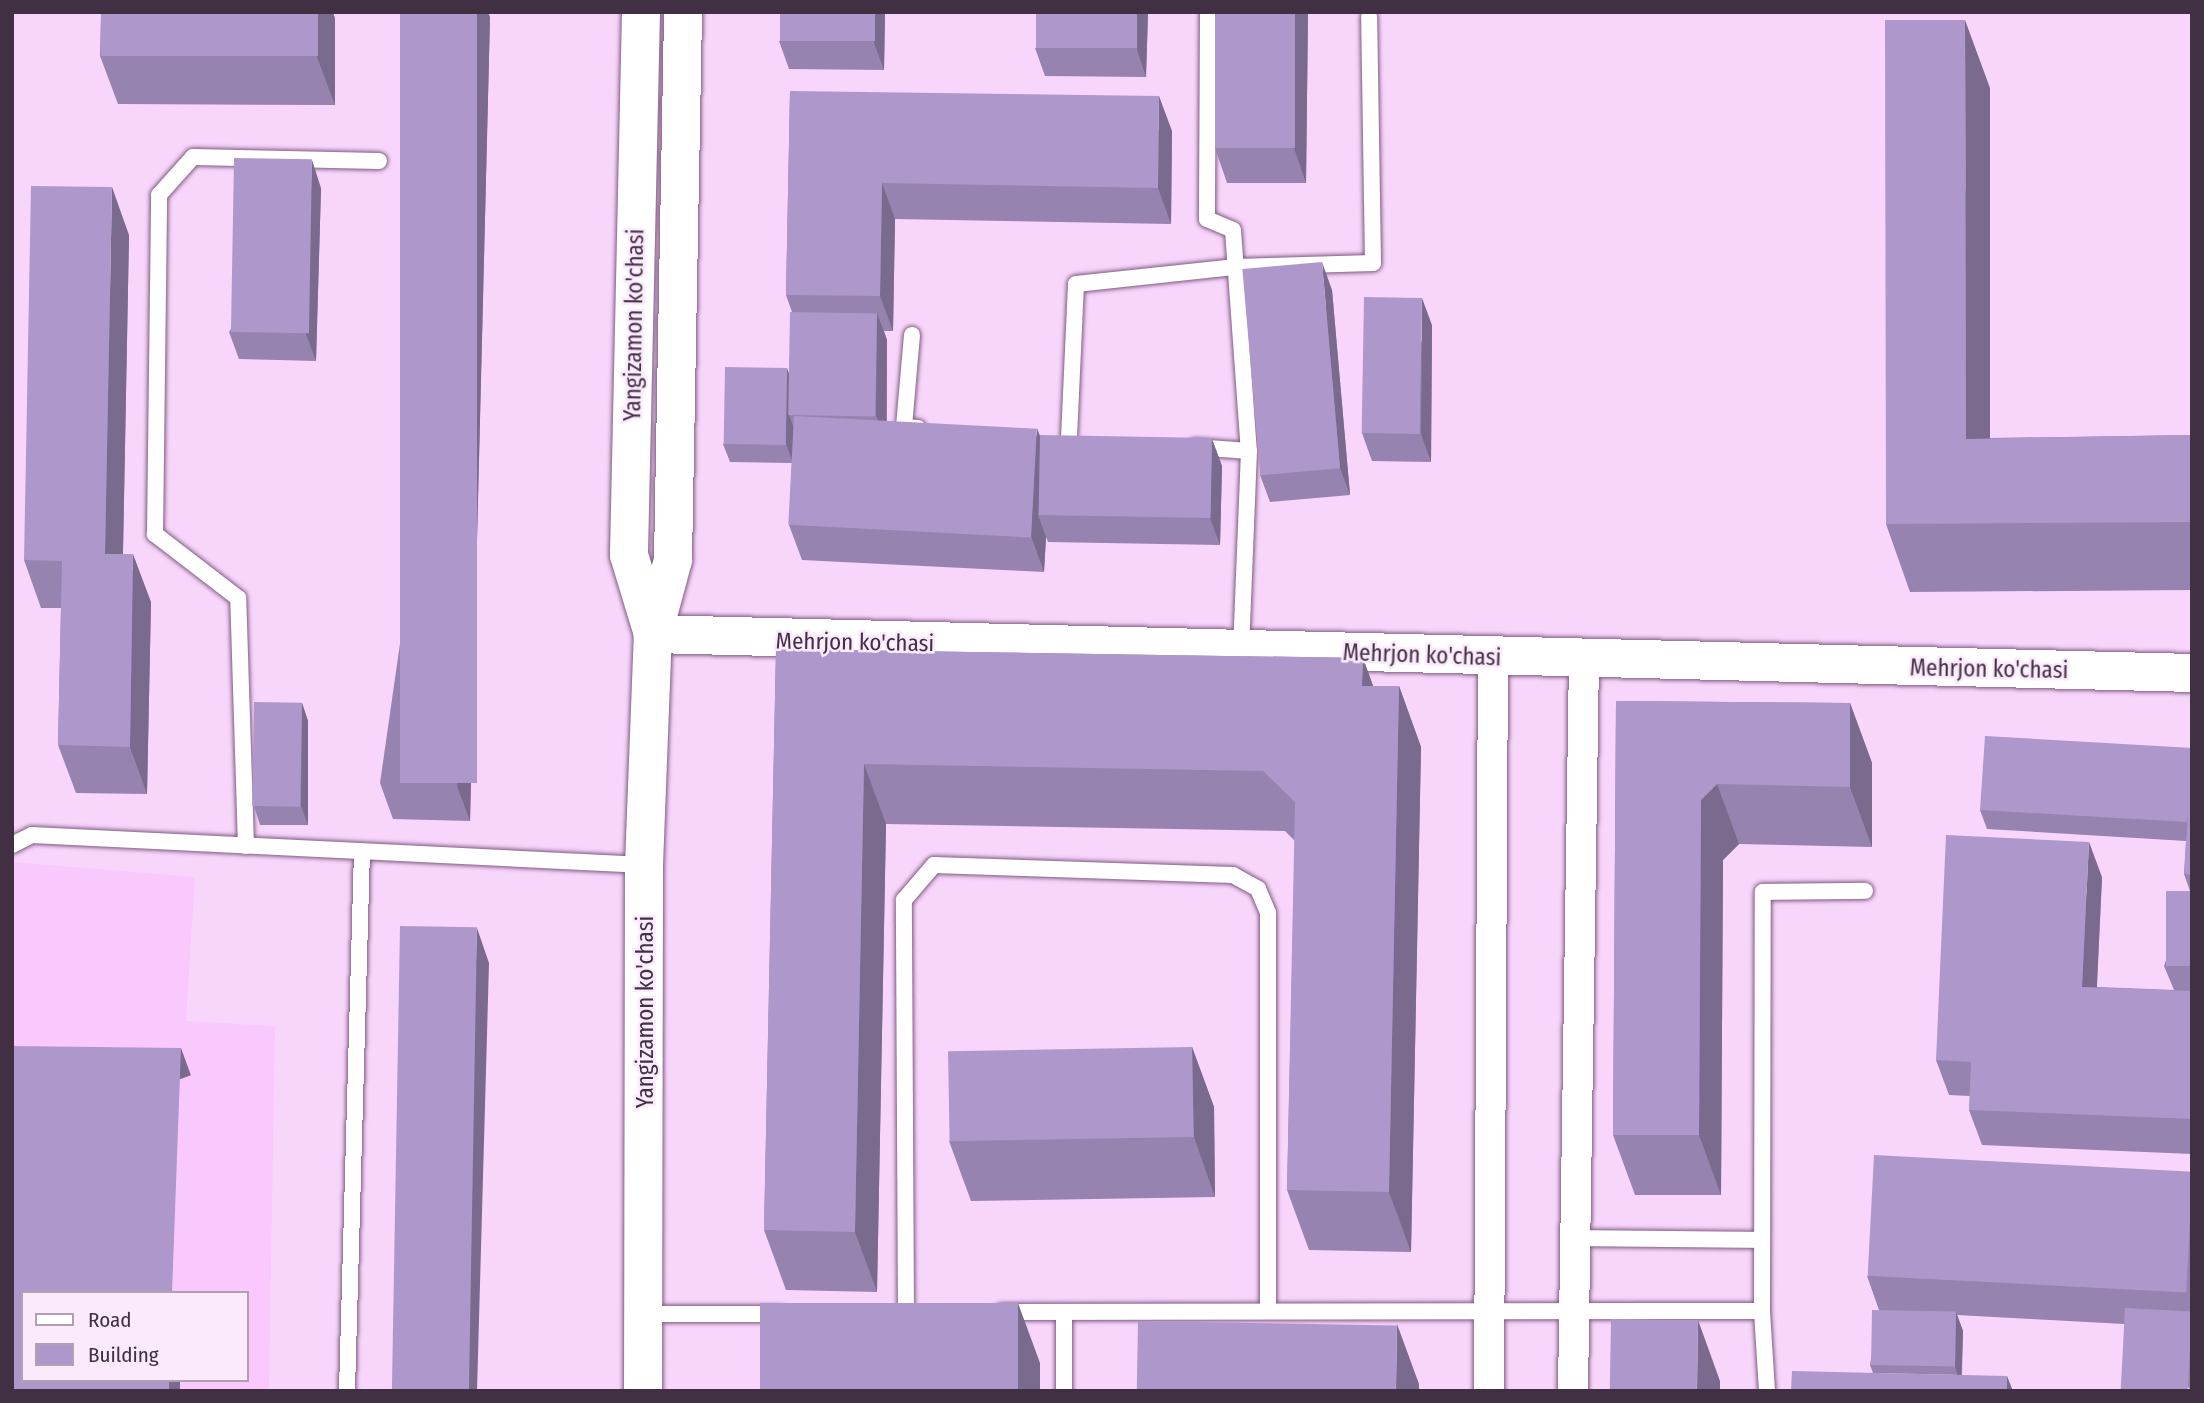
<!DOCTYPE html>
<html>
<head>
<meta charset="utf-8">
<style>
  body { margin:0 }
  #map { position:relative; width:2204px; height:1403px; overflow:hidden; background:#f8d6fb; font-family:"Fira Sans Condensed",sans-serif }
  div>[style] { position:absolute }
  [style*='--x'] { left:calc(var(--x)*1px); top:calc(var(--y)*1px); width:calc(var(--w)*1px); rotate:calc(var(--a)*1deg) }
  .built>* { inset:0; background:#f9c9fd }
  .roads { filter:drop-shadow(0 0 2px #805a83) drop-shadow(0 0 2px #805a83) }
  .lane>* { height:16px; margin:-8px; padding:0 8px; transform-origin:8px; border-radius:8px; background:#fff }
  .street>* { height:30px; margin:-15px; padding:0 15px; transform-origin:15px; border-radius:15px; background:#fff }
  .secondary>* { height:38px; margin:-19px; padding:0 19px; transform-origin:19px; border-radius:19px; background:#fff }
  .wall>* { inset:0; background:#9683af }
  .shaded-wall>* { inset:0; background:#7a6a8e; transform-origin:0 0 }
  .building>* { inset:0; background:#ae98cb; transform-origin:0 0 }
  span { translate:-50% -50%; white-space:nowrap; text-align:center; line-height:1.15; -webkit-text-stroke:5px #fbeafc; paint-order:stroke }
  .street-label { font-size:23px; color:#413043 }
  .frame { position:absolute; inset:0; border:14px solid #413043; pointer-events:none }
  .legend { position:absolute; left:21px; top:1291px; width:228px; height:91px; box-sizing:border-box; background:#fbeafc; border:2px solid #b1a0b2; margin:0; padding:9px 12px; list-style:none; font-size:21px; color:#413043 }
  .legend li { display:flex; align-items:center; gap:14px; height:35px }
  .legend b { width:35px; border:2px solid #b1a0b2 }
</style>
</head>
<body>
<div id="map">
  <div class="built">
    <div style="clip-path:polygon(evenodd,13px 862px,195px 877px,186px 1021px,275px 1026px,269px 1391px,12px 1391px,13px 862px,23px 1293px,247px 1293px,247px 1380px,23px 1380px,23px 1293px)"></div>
  </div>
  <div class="roads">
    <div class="lane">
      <div style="--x:1208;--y:12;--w:207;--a:90.3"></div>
      <div style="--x:1207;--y:219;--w:28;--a:23"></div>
      <div style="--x:1233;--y:230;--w:222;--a:85.9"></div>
      <div style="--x:912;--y:335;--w:92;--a:95"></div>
      <div style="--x:904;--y:427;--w:14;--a:4"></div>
      <div style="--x:1069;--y:438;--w:154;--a:-87.4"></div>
      <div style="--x:1076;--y:284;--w:161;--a:-6.1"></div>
      <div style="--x:1236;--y:267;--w:137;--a:-1.7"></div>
      <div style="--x:1373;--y:263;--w:246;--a:-90.9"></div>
      <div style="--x:1195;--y:447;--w:54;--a:4.2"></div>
      <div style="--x:1249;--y:451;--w:199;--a:92.3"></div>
      <div style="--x:12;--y:845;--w:22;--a:-27"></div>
      <div style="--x:32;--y:835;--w:613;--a:2.81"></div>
      <div style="--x:246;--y:846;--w:248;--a:-91.8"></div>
      <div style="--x:238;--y:598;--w:105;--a:-142.4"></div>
      <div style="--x:155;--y:534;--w:339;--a:-89.3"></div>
      <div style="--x:159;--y:195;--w:51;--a:-48.2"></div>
      <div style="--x:193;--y:157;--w:186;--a:1.2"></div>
      <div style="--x:1575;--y:1238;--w:187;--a:0.6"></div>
      <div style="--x:1002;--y:1312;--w:760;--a:-0.08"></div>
      <div style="--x:906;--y:1313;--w:413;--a:-90.3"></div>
      <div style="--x:904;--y:900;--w:46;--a:-49.4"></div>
      <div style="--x:934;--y:865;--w:299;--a:1.9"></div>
      <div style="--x:1233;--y:875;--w:29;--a:29"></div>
      <div style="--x:1258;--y:889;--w:26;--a:67"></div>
      <div style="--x:1268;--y:913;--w:398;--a:90"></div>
      <div style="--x:647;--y:1314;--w:133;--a:0"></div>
      <div style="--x:347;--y:1391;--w:539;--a:-88.41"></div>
      <div style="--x:1064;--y:1391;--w:79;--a:-90"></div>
      <div style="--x:1767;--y:1391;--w:80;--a:-93.6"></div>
      <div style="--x:1762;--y:1311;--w:419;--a:-89.9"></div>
      <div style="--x:1763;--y:892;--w:102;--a:-0.6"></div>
    </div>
    <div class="street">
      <div style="--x:1489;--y:1391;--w:734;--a:-89.69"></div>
      <div style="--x:1573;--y:1391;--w:731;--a:-89.14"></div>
    </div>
    <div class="secondary">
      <div style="--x:641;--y:12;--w:543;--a:91.27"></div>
      <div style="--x:629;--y:555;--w:83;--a:73.1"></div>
      <div style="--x:653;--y:634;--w:1539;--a:1.45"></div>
      <div style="--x:643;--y:1391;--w:526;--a:-89.89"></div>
      <div style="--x:644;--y:865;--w:231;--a:-87.8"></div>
      <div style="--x:653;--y:634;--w:77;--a:-74.9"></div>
      <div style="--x:673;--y:560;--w:548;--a:-88.95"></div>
    </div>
  </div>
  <div class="wall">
    <div style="clip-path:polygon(101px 12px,333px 12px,335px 19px,335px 105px,118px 104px,100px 56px)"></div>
    <div style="clip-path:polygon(885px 12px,884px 70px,789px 69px,779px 41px)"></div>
    <div style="clip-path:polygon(1148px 12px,1146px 77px,1045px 76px,1035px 48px)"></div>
    <div style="clip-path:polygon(1215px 12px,1308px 12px,1306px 183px,1227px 183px,1215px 148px)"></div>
    <div style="clip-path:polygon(490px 17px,470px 821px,393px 819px,380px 783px)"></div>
    <div style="clip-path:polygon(1990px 88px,1990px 438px,2192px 435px,2192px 590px,1910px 592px,1886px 524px)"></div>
    <div style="clip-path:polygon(790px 91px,1172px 131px,1171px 224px,895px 219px,893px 331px,884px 331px,887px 340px,887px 421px,1040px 436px,1212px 439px,1222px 466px,1220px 545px,1048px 542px,1046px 537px,1044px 572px,802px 560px,789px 525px,792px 463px,730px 462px,723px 444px,789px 374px,792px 312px,786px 295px)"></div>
    <div style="clip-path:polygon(321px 188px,316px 361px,239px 359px,229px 332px)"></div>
    <div style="clip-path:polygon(129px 235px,123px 554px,151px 602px,147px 794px,76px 793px,58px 745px,61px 608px,41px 608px,24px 560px)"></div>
    <div style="clip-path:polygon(1332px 290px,1350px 495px,1270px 502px,1260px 475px)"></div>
    <div style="clip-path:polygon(1432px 325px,1431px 462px,1372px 461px,1362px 433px)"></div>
    <div style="clip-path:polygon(776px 649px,1363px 658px,1373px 686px,1399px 686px,1421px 747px,1411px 1252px,1309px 1250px,1287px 1190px,1295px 841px,1285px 831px,886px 824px,877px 1292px,786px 1290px,764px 1230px)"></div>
    <div style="clip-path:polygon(1616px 701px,1850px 703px,1872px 763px,1872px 847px,1739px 844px,1723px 860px,1721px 1195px,1635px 1195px,1613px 1135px)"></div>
    <div style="clip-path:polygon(302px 703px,308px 721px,308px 825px,260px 825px,254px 806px)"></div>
    <div style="clip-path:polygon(2192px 748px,2192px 1154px,1982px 1145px,1969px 1110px,1970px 1096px,1949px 1095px,1936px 1060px,2102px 877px,2097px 987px,2174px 990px,2164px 966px,2190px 891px,2184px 874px,2186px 841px,1987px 829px,1980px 810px)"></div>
    <div style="clip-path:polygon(1192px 1047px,1214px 1107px,1215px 1197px,971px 1201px,949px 1141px)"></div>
    <div style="clip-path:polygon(2192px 1173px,2192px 1391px,2124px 1324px,1957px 1315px,1963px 1331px,1962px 1375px,1873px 1373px,1870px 1365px,1879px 1310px,1867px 1276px)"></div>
  </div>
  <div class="shaded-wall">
    <div style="clip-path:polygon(318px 12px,333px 12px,335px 19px,335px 105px,317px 57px)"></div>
    <div style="clip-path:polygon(477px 12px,488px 12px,490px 17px,470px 821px,457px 786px)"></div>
    <div style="clip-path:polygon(875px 12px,885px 12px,884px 70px,874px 43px)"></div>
    <div style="clip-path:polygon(1137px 12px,1148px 12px,1146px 77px,1137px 50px)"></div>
    <div style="clip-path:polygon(1295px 12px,1308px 12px,1306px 183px,1294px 148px)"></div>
    <div style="clip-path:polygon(1965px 20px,1990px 88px,1990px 506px,1966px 439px)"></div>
    <div style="clip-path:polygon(1159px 96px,1172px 131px,1171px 224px,1158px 188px)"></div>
    <div style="clip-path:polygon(312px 160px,321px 188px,316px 361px,306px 334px)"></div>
    <div style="clip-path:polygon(882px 183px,895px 219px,893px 331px,880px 296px)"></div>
    <div style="clip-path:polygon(112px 187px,129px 235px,122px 602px,105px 554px)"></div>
    <div style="clip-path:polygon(1322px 262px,1332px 290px,1350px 495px,1340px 468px)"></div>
    <div style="clip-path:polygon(1422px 298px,1432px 325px,1431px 462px,1421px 434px)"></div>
    <div style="clip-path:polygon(877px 313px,887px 340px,886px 442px,876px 415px)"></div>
    <div style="clip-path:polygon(787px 368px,794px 387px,789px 415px,793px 426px,793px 463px,786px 444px)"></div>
    <div style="clip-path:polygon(1037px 428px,1050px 463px,1038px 515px,1046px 537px,1044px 572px,1031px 536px)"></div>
    <div style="clip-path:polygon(1212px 439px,1222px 466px,1220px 545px,1210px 518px)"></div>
    <div style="clip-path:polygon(133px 554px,151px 602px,147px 794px,130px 747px)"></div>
    <div style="clip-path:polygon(1363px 658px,1385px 719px,1362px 686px)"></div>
    <div style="clip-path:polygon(1399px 686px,1421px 747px,1411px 1252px,1389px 1192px)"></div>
    <div style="clip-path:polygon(302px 703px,308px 721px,308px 825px,301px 806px)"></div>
    <div style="clip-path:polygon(1850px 703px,1872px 763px,1872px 847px,1850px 787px)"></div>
    <div style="clip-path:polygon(864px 764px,886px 824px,877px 1292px,855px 1232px)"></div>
    <div style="clip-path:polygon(1717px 784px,1739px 844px,1723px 860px,1721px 1195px,1699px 1135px,1701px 800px)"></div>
    <div style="clip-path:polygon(2089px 842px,2102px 877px,2095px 1022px,2082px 987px)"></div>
    <div style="clip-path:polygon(477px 928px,489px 963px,477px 1391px,463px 1391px)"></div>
    <div style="clip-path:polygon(1192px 1047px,1214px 1107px,1215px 1197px,1194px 1137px)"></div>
    <div style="left:181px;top:1048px;width:29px;height:245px;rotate:70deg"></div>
    <div style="clip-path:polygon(1018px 1303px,1040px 1363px,1040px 1391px,1017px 1391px)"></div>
    <div style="clip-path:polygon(1956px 1312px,1963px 1331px,1961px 1386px,1955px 1367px)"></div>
    <div style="clip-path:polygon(1698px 1320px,1720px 1381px,1720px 1391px,1697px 1391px)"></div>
    <div style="clip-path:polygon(1397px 1324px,1419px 1384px,1419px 1391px,1396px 1391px)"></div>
    <div style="clip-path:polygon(2007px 1376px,2013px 1391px,2007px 1391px)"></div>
    <div style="left:169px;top:1380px;width:11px;height:11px"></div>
  </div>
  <div class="building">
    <div style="left:101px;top:12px;width:217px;height:44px"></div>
    <div style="left:400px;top:12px;width:77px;height:771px"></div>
    <div style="left:780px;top:12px;width:95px;height:29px"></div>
    <div style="left:1036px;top:12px;width:101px;height:36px"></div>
    <div style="left:1215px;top:12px;width:80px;height:136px"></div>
    <div style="clip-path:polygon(1885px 20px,1965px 20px,1966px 439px,2192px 435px,2192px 522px,1886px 524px)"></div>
    <div style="clip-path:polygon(790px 91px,1159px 96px,1158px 188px,882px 183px,880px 296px,786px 295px)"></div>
    <div style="left:234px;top:158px;width:78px;height:174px;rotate:1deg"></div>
    <div style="clip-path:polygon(31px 186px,112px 187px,105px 554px,133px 554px,130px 747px,58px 745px,62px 561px,24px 560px)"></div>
    <div style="left:1322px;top:262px;width:207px;height:80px;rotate:85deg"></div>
    <div style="left:1364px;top:297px;width:58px;height:136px;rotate:1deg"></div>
    <div style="left:790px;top:312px;width:87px;height:103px;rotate:1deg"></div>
    <div style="left:725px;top:367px;width:62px;height:77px;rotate:1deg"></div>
    <div style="left:794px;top:416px;width:243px;height:109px;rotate:3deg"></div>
    <div style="left:1040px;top:435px;width:172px;height:80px;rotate:1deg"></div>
    <div style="clip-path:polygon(776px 649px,1363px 658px,1362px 686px,1399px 686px,1389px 1192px,1287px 1190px,1295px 802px,1263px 771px,864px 764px,855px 1232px,764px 1230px)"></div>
    <div style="clip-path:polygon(1616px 701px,1850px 703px,1850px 787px,1717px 784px,1701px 800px,1699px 1135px,1613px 1135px)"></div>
    <div style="left:254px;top:702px;width:48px;height:104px;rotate:1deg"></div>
    <div style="clip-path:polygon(1985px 736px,2192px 748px,2192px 814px,2188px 814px,2187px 822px,1980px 810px)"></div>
    <div style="clip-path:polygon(2188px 814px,2192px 814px,2192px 875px,2184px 874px)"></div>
    <div style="clip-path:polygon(1946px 835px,2089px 842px,2082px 987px,2192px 991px,2192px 1119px,1969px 1110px,1971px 1062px,1936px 1060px)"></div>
    <div style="left:2166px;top:891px;width:26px;height:75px"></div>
    <div style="left:400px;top:926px;width:77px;height:465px;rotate:1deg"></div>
    <div style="clip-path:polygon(12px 1046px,181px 1048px,172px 1293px,23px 1293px,23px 1380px,169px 1380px,169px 1391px,12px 1391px)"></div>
    <div style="left:1192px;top:1047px;width:90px;height:244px;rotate:89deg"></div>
    <div style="left:1874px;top:1155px;width:319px;height:121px;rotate:3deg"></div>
    <div style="left:760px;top:1303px;width:258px;height:88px"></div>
    <div style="left:2125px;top:1308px;width:67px;height:83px;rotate:3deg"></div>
    <div style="left:1872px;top:1310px;width:84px;height:55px;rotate:1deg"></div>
    <div style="left:1611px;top:1319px;width:87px;height:72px;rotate:1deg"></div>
    <div style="left:1138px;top:1321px;width:259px;height:70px;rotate:1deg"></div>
    <div style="clip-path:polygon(1792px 1371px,2007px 1376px,2007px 1391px,1791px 1391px)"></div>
  </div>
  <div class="street-label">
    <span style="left:634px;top:325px;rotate:-89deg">Yangizamon ko'chasi</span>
    <span style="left:855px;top:642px;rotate:1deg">Mehrjon ko'chasi</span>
    <span style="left:1422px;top:655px;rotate:2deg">Mehrjon ko'chasi</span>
    <span style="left:1989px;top:669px;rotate:1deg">Mehrjon ko'chasi</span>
    <span style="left:645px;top:1012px;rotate:-90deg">Yangizamon ko'chasi</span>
  </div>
  <div class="frame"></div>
  <ul class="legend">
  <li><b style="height:9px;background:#fff"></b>Road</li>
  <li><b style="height:19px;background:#ae98cb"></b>Building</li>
  </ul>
</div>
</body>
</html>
